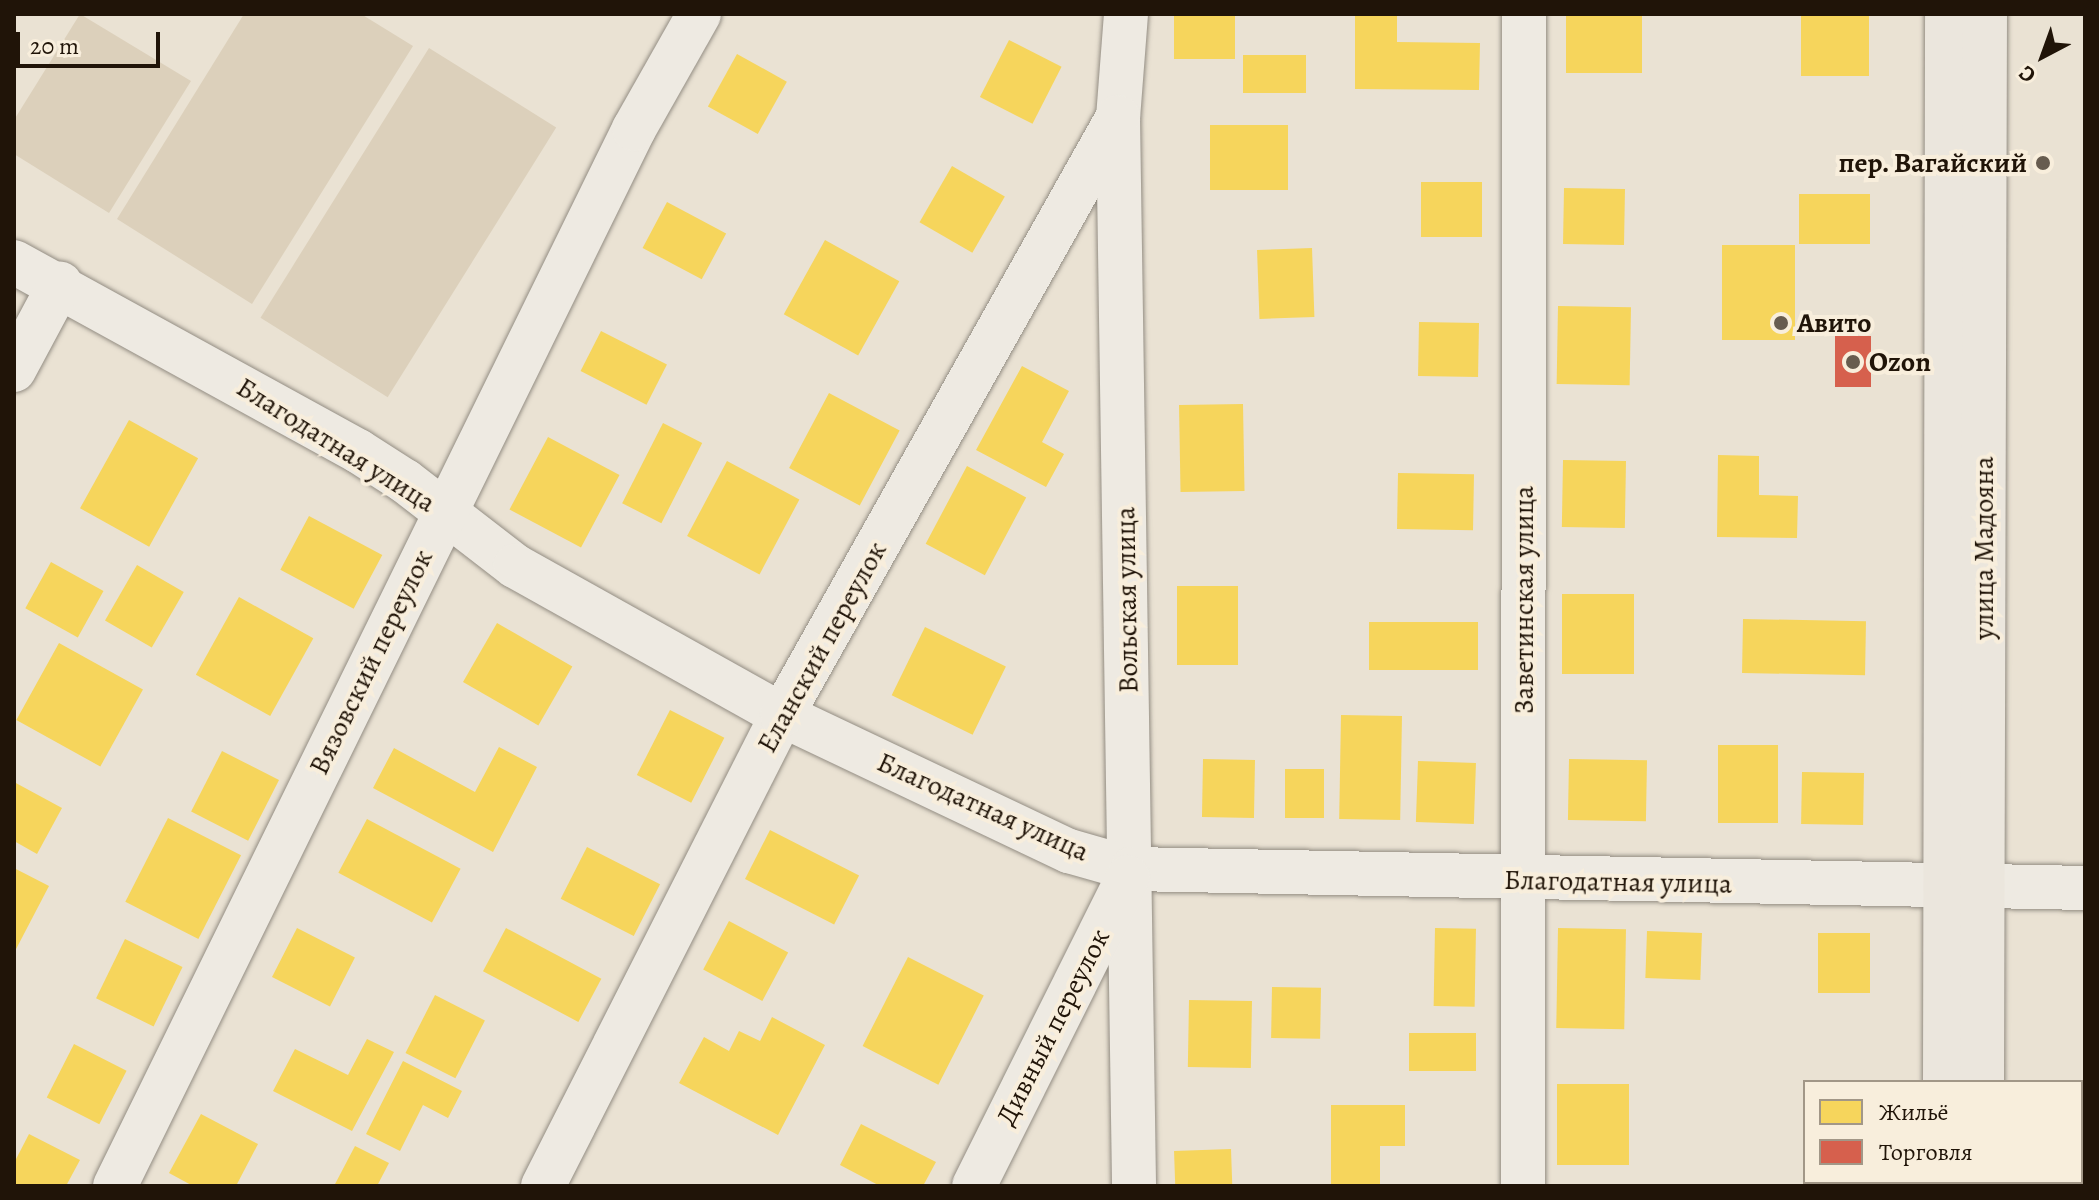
<!DOCTYPE html>
<meta charset="utf-8">
<style>
body{margin:0}
#map{position:relative;width:2099px;height:1200px;overflow:hidden;background:#eae2d3;font-family:Alegreya,serif}
div>[style]{position:absolute}
.green>*{inset:0;background:#dcd0bb;transform-origin:0 0}
.homes>*{inset:0;background:#f6d55c;transform-origin:0 0}
.shops>*{inset:0;background:#d6604d;transform-origin:0 0}
.roads{filter:drop-shadow(0 0 2px #938d83) drop-shadow(0 0 2px #938d83)}
.street>*{height:44px;margin:-22px;padding:0 22px;transform-origin:22px;border-radius:22px;background:#eeeae2}
.primary>*{height:44px;margin:-22px;padding:0 22px;transform-origin:22px;border-radius:22px;background:#ebe6dd}
.dots>*{width:22px;height:22px;translate:-50% -50%;box-sizing:border-box;border:4px solid #f8eedc;border-radius:50%}
span{translate:-50% -50%;white-space:nowrap;text-align:center;line-height:1.15;-webkit-text-stroke:8px #f8eedc;paint-order:stroke}
.poi-label{font-size:28px;color:#201408;font-weight:700}
.right{translate:-100% -50%;text-align:right}
.left{translate:0 -50%;text-align:left}
.street-label{font-size:28px;color:#201408}
.frame{position:absolute;inset:0;border:16px solid #201408;pointer-events:none}
.legend{position:absolute;left:1803px;top:1080px;width:280px;height:104px;box-sizing:border-box;background:#f8eedc;border:2px solid #a29787;margin:0;padding:10px 14px;list-style:none;font-size:24px;color:#201408}
.legend li{display:flex;align-items:center;gap:16px;height:40px}
.legend b{width:40px;border:2px solid #a29787}
.north{position:absolute;left:2003px;top:16px;width:80px;height:80px;-webkit-text-stroke:6px #f8eedc;paint-order:stroke;rotate:221deg;font-size:22px;font-weight:700;line-height:32px;text-align:center;color:#201408}
.north::after{content:'';display:block;margin:auto;width:28px;height:36px;background:#201408;clip-path:polygon(50% 0,100% 100%,50% 72%,0 100%)}
.scale{position:absolute;left:16px;top:32px;width:144px;height:36px;box-sizing:border-box;border:4px solid #201408;border-top:0;padding-left:10px;font-size:24px;line-height:28px;white-space:nowrap;color:#201408;-webkit-text-stroke:6px #f8eedc;paint-order:stroke}
</style>
<div id="map">
<div class="green">
<i style="clip-path:polygon(80px 14px,191px 81px,109px 213px,14px 154px,14px 120px)"></i>
<i style="clip-path:polygon(244px 14px,361px 14px,413px 46px,252px 304px,117px 219px)"></i>
<i style="left:429px;top:48px;width:150px;height:318px;rotate:32deg"></i>
</div>
<div class="homes">
<i style="left:1174px;top:14px;width:61px;height:45px"></i>
<i style="clip-path:polygon(1355px 14px,1397px 14px,1397px 42px,1480px 43px,1479px 90px,1355px 89px)"></i>
<i style="left:1566px;top:14px;width:76px;height:59px"></i>
<i style="left:1801px;top:16px;width:68px;height:60px"></i>
<i style="left:1009px;top:40px;width:59px;height:64px;rotate:27deg"></i>
<i style="left:737px;top:54px;width:57px;height:60px;rotate:29deg"></i>
<i style="left:1306px;top:55px;width:38px;height:63px;rotate:90deg"></i>
<i style="left:1210px;top:125px;width:78px;height:65px"></i>
<i style="left:952px;top:166px;width:61px;height:65px;rotate:30deg"></i>
<i style="left:1421px;top:182px;width:61px;height:55px"></i>
<i style="left:1564px;top:188px;width:61px;height:56px;rotate:1deg"></i>
<i style="left:1870px;top:194px;width:50px;height:71px;rotate:90deg"></i>
<i style="left:667px;top:202px;width:67px;height:52px;rotate:28deg"></i>
<i style="left:825px;top:240px;width:85px;height:85px;rotate:29deg"></i>
<i style="left:1795px;top:245px;width:95px;height:73px;rotate:90deg"></i>
<i style="left:1312px;top:248px;width:69px;height:55px;rotate:88deg"></i>
<i style="left:1558px;top:306px;width:73px;height:78px;rotate:1deg"></i>
<i style="left:1419px;top:322px;width:60px;height:54px;rotate:1deg"></i>
<i style="left:601px;top:331px;width:74px;height:45px;rotate:27deg"></i>
<i style="clip-path:polygon(1022px 366px,1069px 391px,1042px 442px,1064px 454px,1046px 487px,976px 450px)"></i>
<i style="left:829px;top:393px;width:80px;height:85px;rotate:28deg"></i>
<i style="left:1243px;top:404px;width:87px;height:64px;rotate:89deg"></i>
<i style="left:129px;top:420px;width:79px;height:101px;rotate:29deg"></i>
<i style="left:663px;top:423px;width:44px;height:90px;rotate:27deg"></i>
<i style="left:548px;top:437px;width:81px;height:82px;rotate:28deg"></i>
<i style="clip-path:polygon(1718px 455px,1759px 456px,1759px 495px,1798px 496px,1797px 538px,1717px 537px)"></i>
<i style="left:727px;top:461px;width:82px;height:85px;rotate:28deg"></i>
<i style="left:1626px;top:461px;width:67px;height:63px;rotate:91deg"></i>
<i style="left:967px;top:466px;width:67px;height:88px;rotate:28deg"></i>
<i style="left:1398px;top:473px;width:76px;height:56px;rotate:1deg"></i>
<i style="left:309px;top:516px;width:83px;height:61px;rotate:28deg"></i>
<i style="left:51px;top:562px;width:60px;height:53px;rotate:29deg"></i>
<i style="left:137px;top:565px;width:54px;height:64px;rotate:30deg"></i>
<i style="left:1177px;top:586px;width:61px;height:79px"></i>
<i style="left:1562px;top:594px;width:72px;height:80px"></i>
<i style="left:239px;top:597px;width:85px;height:89px;rotate:29deg"></i>
<i style="left:1743px;top:619px;width:123px;height:54px;rotate:1deg"></i>
<i style="left:1369px;top:622px;width:109px;height:48px"></i>
<i style="left:497px;top:623px;width:87px;height:68px;rotate:30deg"></i>
<i style="left:925px;top:627px;width:90px;height:76px;rotate:26deg"></i>
<i style="left:59px;top:643px;width:96px;height:88px;rotate:29deg"></i>
<i style="left:670px;top:710px;width:61px;height:73px;rotate:27deg"></i>
<i style="left:1341px;top:715px;width:61px;height:104px;rotate:1deg"></i>
<i style="left:1718px;top:745px;width:60px;height:78px"></i>
<i style="clip-path:polygon(499px 747px,537px 767px,493px 852px,373px 788px,394px 748px,475px 792px)"></i>
<i style="left:222px;top:751px;width:64px;height:68px;rotate:27deg"></i>
<i style="left:1203px;top:759px;width:52px;height:58px;rotate:1deg"></i>
<i style="left:1569px;top:759px;width:78px;height:61px;rotate:1deg"></i>
<i style="left:1418px;top:761px;width:58px;height:61px;rotate:2deg"></i>
<i style="left:1285px;top:769px;width:39px;height:49px"></i>
<i style="left:1802px;top:772px;width:62px;height:52px;rotate:1deg"></i>
<i style="clip-path:polygon(14px 782px,62px 808px,37px 854px,14px 841px)"></i>
<i style="left:168px;top:818px;width:82px;height:94px;rotate:27deg"></i>
<i style="left:367px;top:819px;width:106px;height:61px;rotate:28deg"></i>
<i style="left:770px;top:830px;width:100px;height:55px;rotate:27deg"></i>
<i style="left:587px;top:847px;width:82px;height:58px;rotate:27deg"></i>
<i style="clip-path:polygon(14px 868px,49px 886px,14px 953px)"></i>
<i style="left:729px;top:921px;width:67px;height:55px;rotate:28deg"></i>
<i style="left:297px;top:928px;width:65px;height:55px;rotate:27deg"></i>
<i style="left:506px;top:928px;width:108px;height:49px;rotate:28deg"></i>
<i style="left:1435px;top:928px;width:41px;height:78px;rotate:1deg"></i>
<i style="left:1558px;top:928px;width:68px;height:100px;rotate:1deg"></i>
<i style="left:1647px;top:931px;width:55px;height:47px;rotate:2deg"></i>
<i style="left:1818px;top:933px;width:52px;height:60px"></i>
<i style="left:125px;top:939px;width:64px;height:66px;rotate:26deg"></i>
<i style="left:908px;top:957px;width:85px;height:100px;rotate:27deg"></i>
<i style="left:1272px;top:987px;width:49px;height:51px;rotate:1deg"></i>
<i style="left:435px;top:995px;width:56px;height:65px;rotate:27deg"></i>
<i style="left:1189px;top:1000px;width:63px;height:67px;rotate:1deg"></i>
<i style="clip-path:polygon(772px 1017px,825px 1045px,778px 1135px,679px 1083px,704px 1037px,729px 1051px,739px 1031px,760px 1041px)"></i>
<i style="left:1409px;top:1033px;width:67px;height:38px"></i>
<i style="clip-path:polygon(367px 1039px,394px 1052px,352px 1131px,273px 1091px,295px 1049px,348px 1075px)"></i>
<i style="left:74px;top:1044px;width:59px;height:60px;rotate:27deg"></i>
<i style="clip-path:polygon(403px 1061px,462px 1091px,448px 1118px,423px 1105px,400px 1151px,366px 1134px)"></i>
<i style="left:1557px;top:1084px;width:72px;height:81px"></i>
<i style="clip-path:polygon(1331px 1105px,1405px 1105px,1405px 1146px,1380px 1146px,1380px 1186px,1331px 1186px)"></i>
<i style="clip-path:polygon(201px 1114px,258px 1144px,236px 1186px,193px 1186px,169px 1173px)"></i>
<i style="clip-path:polygon(861px 1124px,936px 1162px,923px 1186px,880px 1186px,840px 1165px)"></i>
<i style="clip-path:polygon(29px 1134px,80px 1160px,66px 1186px,14px 1186px,14px 1163px)"></i>
<i style="clip-path:polygon(355px 1146px,389px 1163px,377px 1186px,334px 1186px)"></i>
<i style="left:1231px;top:1149px;width:37px;height:57px;rotate:88deg"></i>
</div>
<div class="shops">
<i style="left:1835px;top:336px;width:36px;height:51px"></i>
</div>
<div class="roads">
<div class="street">
<i style="left:1126px;top:14px;width:103px;rotate:94.4deg"></i>
<i style="left:1118px;top:117px;width:1069px;rotate:89.14deg"></i>
<i style="left:14px;top:262px;width:393px;rotate:28.8deg"></i>
<i style="left:358px;top:451px;width:56px;rotate:32.6deg"></i>
<i style="left:405px;top:481px;width:139px;rotate:37.7deg"></i>
<i style="left:515px;top:566px;width:306px;rotate:29.2deg"></i>
<i style="left:782px;top:715px;width:318px;rotate:25.4deg"></i>
<i style="left:1069px;top:851px;width:66px;rotate:15.9deg"></i>
<i style="left:1132px;top:869px;width:953px;rotate:1.14deg"></i>
<i style="left:14px;top:370px;width:98px;rotate:-61.9deg"></i>
<i style="left:115px;top:1186px;width:1178px;rotate:-63.85deg"></i>
<i style="left:634px;top:129px;width:132px;rotate:-60.5deg"></i>
<i style="left:543px;top:1186px;width:528px;rotate:-63.1deg"></i>
<i style="left:782px;top:715px;width:686px;rotate:-60.67deg"></i>
<i style="left:974px;top:1186px;width:345px;rotate:-63.5deg"></i>
<i style="left:1523px;top:1186px;width:1172px;rotate:-89.95deg"></i>
</div>
<div class="primary">
<i style="left:1945px;top:1082px;width:1068px;rotate:-89.89deg"></i>
<i style="left:1982px;top:1082px;width:1068px;rotate:-89.84deg"></i>
<i style="left:1944px;top:1186px;width:4px;rotate:-90deg"></i>
<i style="left:1980px;top:1186px;width:4px;rotate:-90deg"></i>
</div>
</div>
<div class="dots">
<i style="left:2043px;top:163px;background:#675c4f"></i>
<i style="left:1781px;top:323px;background:#675c4f"></i>
<i style="left:1853px;top:362px;background:#675c4f"></i>
</div>
<div class="poi-label">
<span class="right" style="left:2027px;top:163px">пер. Вагайский</span>
<span class="left" style="left:1797px;top:323px">Авито</span>
<span class="left" style="left:1869px;top:362px">Ozon</span>
</div>
<div class="street-label">
<span style="left:336px;top:445px;rotate:32deg">Благодатная улица</span>
<span style="left:1984px;top:548px;rotate:-90deg">улица Мадояна</span>
<span style="left:1127px;top:600px;rotate:-91deg">Вольская улица</span>
<span style="left:1524px;top:600px;rotate:-90deg">Заветинская улица</span>
<span style="left:822px;top:647px;rotate:-61deg">Еланский переулок</span>
<span style="left:371px;top:662px;rotate:-64deg">Вязовский переулок</span>
<span style="left:983px;top:807px;rotate:24deg">Благодатная улица</span>
<span style="left:1618px;top:882px;rotate:1deg">Благодатная улица</span>
<span style="left:1053px;top:1027px;rotate:-63deg">Дивный переулок</span>
</div>
<div class="frame"></div>
<ul class="legend">
<li><b style="height:22px;background:#f6d55c"></b>Жильё</li>
<li><b style="height:22px;background:#d6604d"></b>Торговля</li>
</ul>
<div class="north">С</div>
<div class="scale">20 m</div>
</div>
